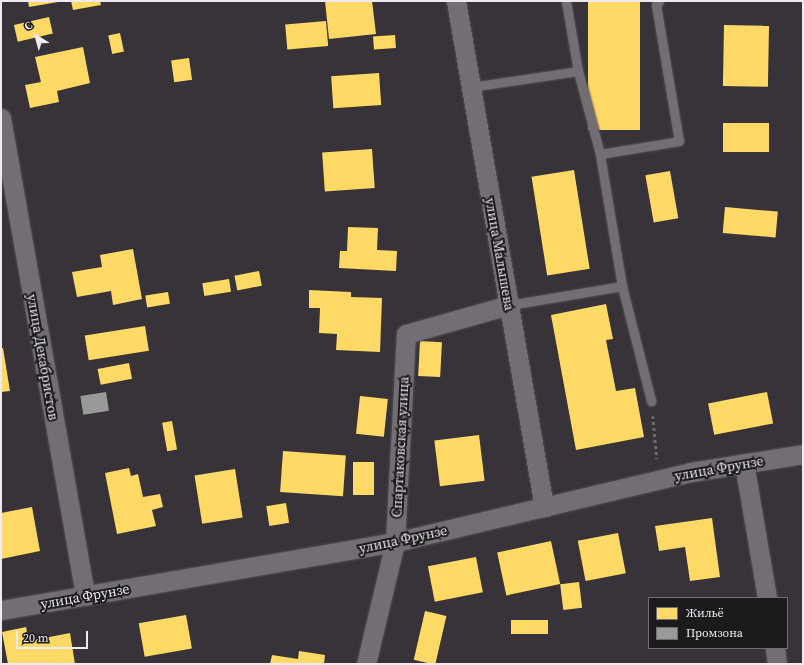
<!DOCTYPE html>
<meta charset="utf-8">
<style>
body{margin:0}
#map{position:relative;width:804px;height:665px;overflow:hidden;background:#373338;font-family:"Source Serif 4",serif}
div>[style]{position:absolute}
.homes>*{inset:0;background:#ffd966;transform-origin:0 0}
.industry>*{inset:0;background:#999;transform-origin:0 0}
.path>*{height:2.5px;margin-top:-1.25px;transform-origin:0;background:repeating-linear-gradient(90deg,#6d6a6e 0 3px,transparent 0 6px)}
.roads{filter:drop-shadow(0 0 1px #555156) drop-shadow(0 0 1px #555156)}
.service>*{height:9px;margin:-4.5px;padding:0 4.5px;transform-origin:4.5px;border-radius:4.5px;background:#726e74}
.minor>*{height:19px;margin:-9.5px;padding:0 9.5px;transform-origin:9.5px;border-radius:9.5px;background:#726e74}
span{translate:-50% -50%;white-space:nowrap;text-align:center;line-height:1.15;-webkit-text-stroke:4px #1d1a1e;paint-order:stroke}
.street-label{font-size:14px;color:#efe9f0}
.frame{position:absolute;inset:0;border:2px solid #efe9f0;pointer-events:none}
.legend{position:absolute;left:648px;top:597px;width:140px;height:52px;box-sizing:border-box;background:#1d1a1e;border:1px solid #716d72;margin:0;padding:5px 7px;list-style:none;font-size:12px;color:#efe9f0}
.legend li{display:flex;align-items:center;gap:8px;height:20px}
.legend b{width:20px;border:1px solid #716d72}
.north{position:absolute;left:16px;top:16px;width:40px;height:40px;-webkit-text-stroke:3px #1d1a1e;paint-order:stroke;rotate:323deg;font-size:11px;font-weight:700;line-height:16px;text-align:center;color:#efe9f0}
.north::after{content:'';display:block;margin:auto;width:14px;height:18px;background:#efe9f0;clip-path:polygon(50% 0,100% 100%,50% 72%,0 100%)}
.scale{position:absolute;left:16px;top:631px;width:72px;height:18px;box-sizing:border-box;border:2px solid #efe9f0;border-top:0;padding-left:5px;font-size:12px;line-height:14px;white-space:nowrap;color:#efe9f0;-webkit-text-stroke:3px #1d1a1e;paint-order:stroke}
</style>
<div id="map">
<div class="homes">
<i style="clip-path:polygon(28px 1px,58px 1px,58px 2px,29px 7px)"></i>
<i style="clip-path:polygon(71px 1px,100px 1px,101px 5px,73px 10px)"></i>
<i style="clip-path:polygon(325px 1px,372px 1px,376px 34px,329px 39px)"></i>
<i style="left:588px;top:1px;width:52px;height:129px"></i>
<i style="left:49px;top:17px;width:17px;height:36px;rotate:77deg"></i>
<i style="left:326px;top:21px;width:25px;height:41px;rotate:85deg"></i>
<i style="left:724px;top:25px;width:45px;height:61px;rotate:1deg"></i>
<i style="left:120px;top:33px;width:19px;height:12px;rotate:78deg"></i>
<i style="left:395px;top:35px;width:13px;height:22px;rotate:86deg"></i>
<i style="clip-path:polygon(83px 47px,90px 83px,57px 91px,59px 102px,30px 108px,25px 85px,41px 82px,35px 57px)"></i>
<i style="left:189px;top:58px;width:22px;height:18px;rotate:82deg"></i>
<i style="left:379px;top:73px;width:32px;height:48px;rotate:86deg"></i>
<i style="left:723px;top:123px;width:46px;height:29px"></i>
<i style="left:372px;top:149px;width:39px;height:50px;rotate:86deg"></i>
<i style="left:574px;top:170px;width:100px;height:43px;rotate:81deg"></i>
<i style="left:670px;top:171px;width:48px;height:25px;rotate:80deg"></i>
<i style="left:725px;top:207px;width:53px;height:26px;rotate:5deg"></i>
<i style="clip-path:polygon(348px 227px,378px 228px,377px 250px,397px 251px,396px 271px,339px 268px,340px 251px,347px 251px)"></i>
<i style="clip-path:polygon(133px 249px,142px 299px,113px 305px,111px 291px,77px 297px,72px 272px,102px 267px,100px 255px)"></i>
<i style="left:259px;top:271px;width:15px;height:25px;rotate:79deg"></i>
<i style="left:229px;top:279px;width:13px;height:27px;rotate:81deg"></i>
<i style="clip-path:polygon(309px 290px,351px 292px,351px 297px,382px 298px,380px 352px,336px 350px,337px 334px,319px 333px,320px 308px,309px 308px)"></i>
<i style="left:168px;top:292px;width:12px;height:23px;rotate:81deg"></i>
<i style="clip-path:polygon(606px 304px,613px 339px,606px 340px,616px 391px,635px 388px,644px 437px,576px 450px,551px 315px)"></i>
<i style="left:145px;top:326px;width:25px;height:61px;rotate:81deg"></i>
<i style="left:420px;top:341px;width:22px;height:35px;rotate:3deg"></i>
<i style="clip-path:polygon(3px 348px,10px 391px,1px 392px,1px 349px)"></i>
<i style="left:129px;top:363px;width:16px;height:32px;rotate:79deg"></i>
<i style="left:767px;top:392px;width:32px;height:60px;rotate:79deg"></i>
<i style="left:360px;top:396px;width:28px;height:38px;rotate:6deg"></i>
<i style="left:172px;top:421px;width:29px;height:10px;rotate:80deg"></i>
<i style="left:479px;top:435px;width:46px;height:45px;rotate:83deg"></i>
<i style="left:283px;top:451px;width:63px;height:41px;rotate:4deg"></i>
<i style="left:353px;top:462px;width:21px;height:33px"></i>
<i style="clip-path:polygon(129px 468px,131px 476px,138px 474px,143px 497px,160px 494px,163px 507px,152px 510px,156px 526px,117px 534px,105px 473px)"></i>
<i style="left:235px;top:469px;width:49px;height:41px;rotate:81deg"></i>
<i style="left:286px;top:503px;width:20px;height:20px;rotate:81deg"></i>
<i style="clip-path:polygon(32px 507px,40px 551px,1px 559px,1px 513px)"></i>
<i style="clip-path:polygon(712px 518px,720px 577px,690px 581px,685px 547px,659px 551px,655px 526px)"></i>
<i style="left:618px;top:533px;width:41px;height:41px;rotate:79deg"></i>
<i style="left:551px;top:541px;width:44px;height:55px;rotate:78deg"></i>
<i style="left:476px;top:557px;width:36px;height:49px;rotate:79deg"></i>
<i style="left:579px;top:582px;width:26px;height:19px;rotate:83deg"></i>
<i style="left:425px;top:611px;width:22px;height:50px;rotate:13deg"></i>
<i style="left:186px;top:615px;width:34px;height:48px;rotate:80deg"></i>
<i style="left:511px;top:620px;width:37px;height:14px"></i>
<i style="clip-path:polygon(26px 627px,29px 641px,70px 633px,75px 664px,8px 664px,2px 632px)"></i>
<i style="clip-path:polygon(299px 651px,325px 655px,324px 664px,270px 664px,272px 655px,298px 659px)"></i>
</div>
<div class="industry">
<i style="left:106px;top:392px;width:19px;height:26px;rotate:81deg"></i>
</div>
<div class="path">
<i style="left:653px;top:416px;width:43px;rotate:84.7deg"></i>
</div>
<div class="roads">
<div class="service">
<i style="left:566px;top:1px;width:71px;rotate:80.3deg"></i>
<i style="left:578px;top:71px;width:86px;rotate:75.2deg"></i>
<i style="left:471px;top:87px;width:108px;rotate:-8.5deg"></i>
<i style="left:622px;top:286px;width:119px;rotate:75.8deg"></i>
<i style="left:509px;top:305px;width:115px;rotate:-9.5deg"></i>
<i style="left:622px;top:286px;width:134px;rotate:-99.5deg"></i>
<i style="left:600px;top:154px;width:80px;rotate:-9.3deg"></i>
<i style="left:679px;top:141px;width:138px;rotate:-99.6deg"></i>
<i style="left:656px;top:5px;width:5px;rotate:-53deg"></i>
</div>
<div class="minor">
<i style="left:456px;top:1px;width:514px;rotate:80.13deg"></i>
<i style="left:1px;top:118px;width:485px;rotate:80deg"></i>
<i style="left:744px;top:463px;width:137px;rotate:80.3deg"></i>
<i style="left:1px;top:610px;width:400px;rotate:-9.8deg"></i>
<i style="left:395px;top:542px;width:304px;rotate:-13.3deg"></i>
<i style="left:691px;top:472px;width:113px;rotate:-9.1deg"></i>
<i style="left:775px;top:648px;width:16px;rotate:83deg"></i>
<i style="left:366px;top:664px;width:125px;rotate:-76.6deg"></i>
<i style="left:395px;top:542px;width:208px;rotate:-87deg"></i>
<i style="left:406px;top:334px;width:107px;rotate:-15.7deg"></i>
</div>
</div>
<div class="street-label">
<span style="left:500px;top:254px;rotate:80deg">улица Малышева</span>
<span style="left:43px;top:357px;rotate:80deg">улица Декабристов</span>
<span style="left:400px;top:447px;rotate:-87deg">Спартаковская улица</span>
<span style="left:719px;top:468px;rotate:-10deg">улица Фрунзе</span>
<span style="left:403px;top:539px;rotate:-12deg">улица Фрунзе</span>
<span style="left:85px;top:596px;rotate:-10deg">улица Фрунзе</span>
</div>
<div class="frame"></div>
<ul class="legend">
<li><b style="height:11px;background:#ffd966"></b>Жильё</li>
<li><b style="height:11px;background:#999"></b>Промзона</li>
</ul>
<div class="north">С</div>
<div class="scale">20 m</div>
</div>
